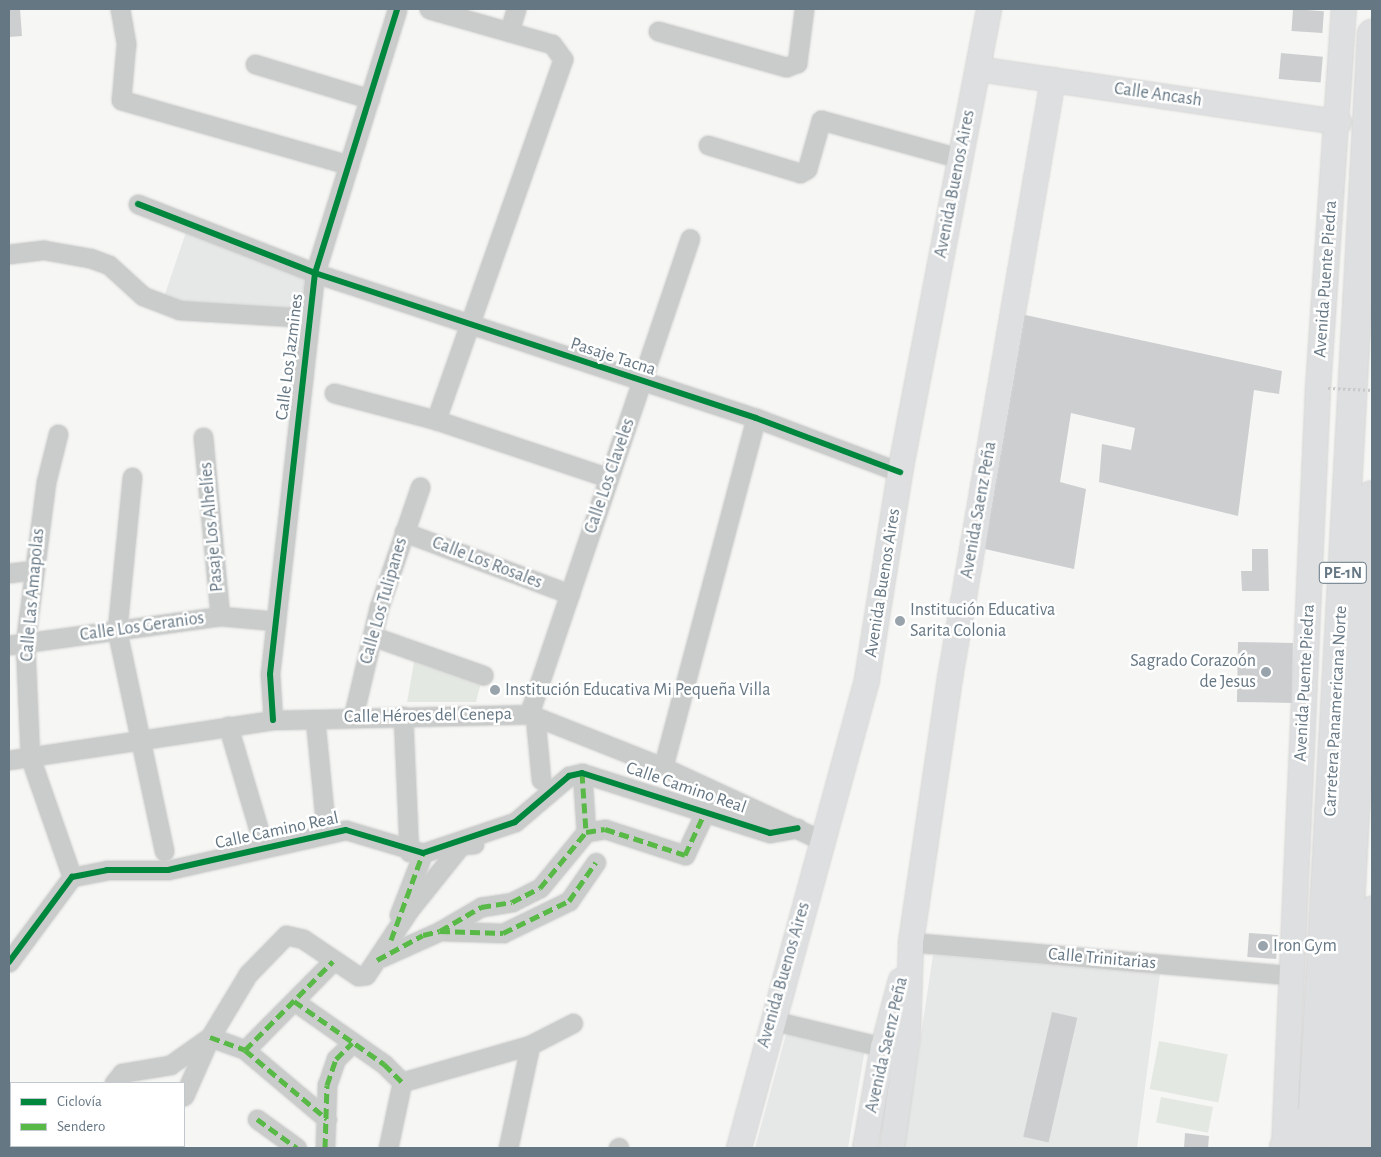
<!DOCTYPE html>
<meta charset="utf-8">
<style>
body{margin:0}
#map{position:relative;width:1381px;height:1157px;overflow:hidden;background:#f6f6f4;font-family:"Alegreya Sans",sans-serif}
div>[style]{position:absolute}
.built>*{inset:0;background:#e6e7e7}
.green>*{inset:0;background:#e4e8e2;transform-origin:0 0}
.building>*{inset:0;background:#cdcecf;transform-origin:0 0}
.roads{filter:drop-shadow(0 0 1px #d3d3d3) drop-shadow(0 0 1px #d3d3d3)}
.minor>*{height:19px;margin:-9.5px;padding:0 9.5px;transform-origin:9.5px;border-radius:9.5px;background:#cacccc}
.major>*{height:24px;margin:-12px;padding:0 12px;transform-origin:12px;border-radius:12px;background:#dedfe0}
.highway>*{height:28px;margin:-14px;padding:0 14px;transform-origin:14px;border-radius:14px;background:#dedfe0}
.path-bridge>*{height:2.5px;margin-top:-1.25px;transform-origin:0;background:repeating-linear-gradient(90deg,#c8c9ca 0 2.5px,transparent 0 5px)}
.quiet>*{height:5px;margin-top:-2.5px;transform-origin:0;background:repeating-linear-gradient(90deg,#58b947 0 10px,transparent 0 15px)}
.cycleway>*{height:6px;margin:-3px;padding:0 3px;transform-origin:3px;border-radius:3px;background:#00873e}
.dots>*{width:14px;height:14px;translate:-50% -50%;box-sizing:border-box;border:2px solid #fff;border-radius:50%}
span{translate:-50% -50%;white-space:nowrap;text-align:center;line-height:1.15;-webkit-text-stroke:5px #fff;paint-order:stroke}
.shield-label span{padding:1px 4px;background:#fff;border:1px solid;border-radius:4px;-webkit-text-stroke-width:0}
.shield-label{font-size:16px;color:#667784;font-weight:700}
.street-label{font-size:18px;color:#667784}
.poi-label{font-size:18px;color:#667784}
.left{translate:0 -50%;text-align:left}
.right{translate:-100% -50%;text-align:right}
.frame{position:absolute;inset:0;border:10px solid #667784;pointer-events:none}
.legend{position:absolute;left:10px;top:1082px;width:175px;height:65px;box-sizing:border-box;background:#fff;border:1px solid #c2c9ce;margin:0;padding:6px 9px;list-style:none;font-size:15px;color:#667784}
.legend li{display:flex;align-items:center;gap:10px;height:25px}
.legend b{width:25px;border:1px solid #c2c9ce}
</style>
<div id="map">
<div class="built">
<i style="clip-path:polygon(188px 226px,315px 273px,308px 318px,162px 303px)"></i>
<i style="clip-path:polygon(933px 955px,1160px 974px,1137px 1148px,904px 1148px)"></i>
<i style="clip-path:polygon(787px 1031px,865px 1049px,848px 1148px,755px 1148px)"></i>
</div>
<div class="green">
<i style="clip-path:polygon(416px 651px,483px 675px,476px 702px,407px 702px)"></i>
<i style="left:1159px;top:1041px;width:70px;height:49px;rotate:11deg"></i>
<i style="left:1161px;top:1097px;width:53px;height:26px;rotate:11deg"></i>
</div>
<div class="building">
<i style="clip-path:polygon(9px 9px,20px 9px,22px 36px,9px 37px)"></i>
<i style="left:1293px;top:9px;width:31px;height:22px;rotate:4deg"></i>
<i style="left:1281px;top:53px;width:42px;height:26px;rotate:5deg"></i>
<i style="clip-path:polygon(1021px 314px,1282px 371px,1279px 394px,1254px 390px,1238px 516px,1099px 482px,1102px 444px,1131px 450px,1135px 428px,1071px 413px,1060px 482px,1086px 489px,1074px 569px,985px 549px)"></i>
<i style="clip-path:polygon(1252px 549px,1268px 549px,1269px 591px,1242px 591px,1241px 571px,1252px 571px)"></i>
<i style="left:1238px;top:642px;width:55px;height:60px;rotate:1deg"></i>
<i style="left:1249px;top:933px;width:29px;height:24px;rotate:4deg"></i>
<i style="left:1052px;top:1012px;width:26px;height:128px;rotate:13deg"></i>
<i style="clip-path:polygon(1185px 1133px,1209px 1136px,1208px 1148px,1184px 1148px)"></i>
</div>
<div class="roads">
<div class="minor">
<i style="left:120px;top:9px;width:36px;rotate:80deg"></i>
<i style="left:126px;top:44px;width:56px;rotate:95.1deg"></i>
<i style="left:121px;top:100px;width:237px;rotate:15.9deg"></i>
<i style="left:429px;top:9px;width:128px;rotate:15.9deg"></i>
<i style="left:552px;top:44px;width:19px;rotate:54deg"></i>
<i style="left:563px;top:59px;width:383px;rotate:109.4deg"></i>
<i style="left:658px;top:31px;width:133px;rotate:15.7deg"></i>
<i style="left:786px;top:67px;width:12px;rotate:-20deg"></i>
<i style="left:797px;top:63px;width:54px;rotate:-82.6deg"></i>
<i style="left:509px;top:32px;width:24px;rotate:-73deg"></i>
<i style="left:255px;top:64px;width:120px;rotate:16.9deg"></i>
<i style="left:708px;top:145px;width:96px;rotate:16.9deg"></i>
<i style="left:800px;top:173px;width:8px;rotate:-30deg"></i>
<i style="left:807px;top:169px;width:51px;rotate:-74.1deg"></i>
<i style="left:821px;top:120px;width:143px;rotate:15.4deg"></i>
<i style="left:138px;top:204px;width:190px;rotate:21.3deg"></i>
<i style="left:315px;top:273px;width:464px;rotate:18.2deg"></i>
<i style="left:756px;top:418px;width:154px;rotate:20.6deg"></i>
<i style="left:9px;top:254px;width:35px;rotate:-7deg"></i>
<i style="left:44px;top:250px;width:47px;rotate:9.9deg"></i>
<i style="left:90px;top:258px;width:20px;rotate:20deg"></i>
<i style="left:109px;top:265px;width:46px;rotate:42.4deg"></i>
<i style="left:143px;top:296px;width:39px;rotate:21deg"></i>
<i style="left:179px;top:310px;width:129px;rotate:3.5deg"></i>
<i style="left:334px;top:393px;width:106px;rotate:14.8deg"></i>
<i style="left:436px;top:420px;width:182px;rotate:18.5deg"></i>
<i style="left:58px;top:434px;width:49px;rotate:104deg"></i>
<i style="left:46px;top:482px;width:162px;rotate:97.4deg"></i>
<i style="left:25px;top:643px;width:114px;rotate:87.5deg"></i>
<i style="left:30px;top:757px;width:127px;rotate:70.7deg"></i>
<i style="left:203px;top:437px;width:180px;rotate:84.6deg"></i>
<i style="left:132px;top:477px;width:155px;rotate:95.6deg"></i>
<i style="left:117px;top:631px;width:225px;rotate:77.9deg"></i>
<i style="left:404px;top:532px;width:177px;rotate:20.5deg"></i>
<i style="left:9px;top:573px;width:24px;rotate:-7deg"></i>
<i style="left:372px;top:636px;width:118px;rotate:19.4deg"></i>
<i style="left:9px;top:645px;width:213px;rotate:-7.8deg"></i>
<i style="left:220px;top:616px;width:56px;rotate:5.1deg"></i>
<i style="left:529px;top:714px;width:502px;rotate:-71.31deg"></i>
<i style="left:403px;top:716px;width:136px;rotate:87.5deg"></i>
<i style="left:535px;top:716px;width:64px;rotate:84.6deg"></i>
<i style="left:353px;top:717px;width:113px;rotate:-76.7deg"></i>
<i style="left:379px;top:607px;width:127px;rotate:-71.1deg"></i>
<i style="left:315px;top:719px;width:102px;rotate:84.4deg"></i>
<i style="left:273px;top:720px;width:46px;rotate:-93.7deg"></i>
<i style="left:270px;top:674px;width:404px;rotate:-83.6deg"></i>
<i style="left:315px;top:273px;width:276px;rotate:-72.7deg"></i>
<i style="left:228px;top:726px;width:113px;rotate:73.5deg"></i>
<i style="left:9px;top:760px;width:267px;rotate:-8.6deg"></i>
<i style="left:273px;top:720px;width:256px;rotate:-1.3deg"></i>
<i style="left:529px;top:714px;width:144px;rotate:21.6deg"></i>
<i style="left:663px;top:767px;width:176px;rotate:24.8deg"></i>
<i style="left:663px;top:767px;width:361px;rotate:-75.1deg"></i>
<i style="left:582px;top:773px;width:59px;rotate:86.1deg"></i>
<i style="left:399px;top:915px;width:66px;rotate:-68.8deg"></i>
<i style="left:440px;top:931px;width:48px;rotate:-30.3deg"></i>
<i style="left:481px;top:907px;width:31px;rotate:-9deg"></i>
<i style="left:512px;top:902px;width:31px;rotate:-27deg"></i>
<i style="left:540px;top:888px;width:72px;rotate:-50.6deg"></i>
<i style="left:586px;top:832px;width:19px;rotate:-9deg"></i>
<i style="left:605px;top:829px;width:84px;rotate:18deg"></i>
<i style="left:685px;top:855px;width:50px;rotate:-65deg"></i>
<i style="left:911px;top:942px;width:382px;rotate:5deg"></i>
<i style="left:382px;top:957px;width:64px;rotate:-24.1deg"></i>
<i style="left:440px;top:931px;width:63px;rotate:1.8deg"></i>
<i style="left:503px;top:933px;width:73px;rotate:-25.9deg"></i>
<i style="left:569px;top:901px;width:47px;rotate:-55.3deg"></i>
<i style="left:9px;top:962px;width:106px;rotate:-53.5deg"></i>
<i style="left:72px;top:877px;width:36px;rotate:-11deg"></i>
<i style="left:107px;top:870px;width:61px"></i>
<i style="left:168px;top:870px;width:182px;rotate:-12.7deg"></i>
<i style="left:346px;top:830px;width:80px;rotate:16.6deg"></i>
<i style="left:423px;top:853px;width:97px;rotate:-18.6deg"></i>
<i style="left:515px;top:822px;width:71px;rotate:-40.4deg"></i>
<i style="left:569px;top:776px;width:13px;rotate:-13deg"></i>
<i style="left:582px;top:773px;width:197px;rotate:17.7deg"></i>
<i style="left:770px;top:833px;width:28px;rotate:-10deg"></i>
<i style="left:294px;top:1001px;width:110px;rotate:35deg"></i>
<i style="left:384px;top:1064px;width:25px;rotate:45deg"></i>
<i style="left:771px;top:1020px;width:115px;rotate:13.6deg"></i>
<i style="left:245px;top:1050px;width:125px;rotate:-45.3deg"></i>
<i style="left:114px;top:1083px;width:13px;rotate:-51deg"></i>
<i style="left:122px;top:1073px;width:49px;rotate:-9.5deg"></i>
<i style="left:170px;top:1065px;width:49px;rotate:-35deg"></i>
<i style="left:210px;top:1037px;width:37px;rotate:20deg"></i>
<i style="left:245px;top:1050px;width:107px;rotate:40.1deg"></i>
<i style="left:184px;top:1096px;width:64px;rotate:-66.2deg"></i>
<i style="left:210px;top:1037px;width:74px;rotate:-58.9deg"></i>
<i style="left:248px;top:974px;width:54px;rotate:-45.7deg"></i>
<i style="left:286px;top:935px;width:17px;rotate:13deg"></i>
<i style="left:303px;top:939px;width:66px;rotate:33.9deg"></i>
<i style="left:358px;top:976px;width:8px;rotate:-7deg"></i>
<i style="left:366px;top:975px;width:78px;rotate:-56.5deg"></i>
<i style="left:409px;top:910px;width:83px;rotate:-51.3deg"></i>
<i style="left:461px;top:845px;width:13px;rotate:-4deg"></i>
<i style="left:257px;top:1119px;width:49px;rotate:35.9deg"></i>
<i style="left:154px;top:1148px;width:3px;rotate:-45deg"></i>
<i style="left:325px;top:1148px;width:63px;rotate:-88.2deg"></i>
<i style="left:327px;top:1085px;width:28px;rotate:-71deg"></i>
<i style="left:336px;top:1059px;width:23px;rotate:-45deg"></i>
<i style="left:388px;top:1148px;width:67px;rotate:-78deg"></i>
<i style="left:402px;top:1082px;width:133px;rotate:-16.1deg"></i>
<i style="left:530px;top:1045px;width:48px;rotate:-27.1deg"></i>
<i style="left:508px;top:1148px;width:105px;rotate:-77.9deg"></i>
<i style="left:618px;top:1148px;width:1px;rotate:-45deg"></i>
</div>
<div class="major">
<i style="left:978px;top:69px;width:365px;rotate:8.4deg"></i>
<i style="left:739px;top:1148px;width:486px;rotate:-74.7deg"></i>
<i style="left:867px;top:679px;width:210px;rotate:-80.9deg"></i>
<i style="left:900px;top:472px;width:471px;rotate:-79.1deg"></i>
<i style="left:865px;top:1148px;width:103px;rotate:-79.9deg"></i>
<i style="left:883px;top:1047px;width:69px;rotate:-75deg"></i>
<i style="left:892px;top:1148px;width:115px;rotate:-82deg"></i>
<i style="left:908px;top:1034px;width:92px;rotate:-88.1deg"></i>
<i style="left:911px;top:942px;width:267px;rotate:-81.6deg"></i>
<i style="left:950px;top:678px;width:607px;rotate:-80.23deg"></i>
<i style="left:1284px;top:1148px;width:761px;rotate:-87.44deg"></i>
<i style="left:1318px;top:388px;width:380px;rotate:-86.1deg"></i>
<i style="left:1358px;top:1148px;width:240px;rotate:-86.7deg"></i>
</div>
<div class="highway">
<i style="left:1284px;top:1147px;width:45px;rotate:-49.5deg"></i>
<i style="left:1311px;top:1148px;width:1116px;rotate:-86.87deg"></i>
<i style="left:1337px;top:1148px;width:654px;rotate:-86.93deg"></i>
</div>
</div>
<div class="path-bridge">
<i style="left:1328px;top:388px;width:44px;rotate:2.6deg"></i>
</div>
<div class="quiet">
<i style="left:582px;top:773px;width:59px;rotate:86.1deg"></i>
<i style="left:440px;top:931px;width:48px;rotate:-30.3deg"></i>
<i style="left:481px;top:907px;width:31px;rotate:-9deg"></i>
<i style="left:512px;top:902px;width:31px;rotate:-27deg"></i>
<i style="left:540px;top:888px;width:72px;rotate:-50.6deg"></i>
<i style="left:586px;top:832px;width:19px;rotate:-9deg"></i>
<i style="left:605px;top:829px;width:84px;rotate:18deg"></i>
<i style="left:685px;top:855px;width:50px;rotate:-65deg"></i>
<i style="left:391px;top:940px;width:93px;rotate:-69.8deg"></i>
<i style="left:377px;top:960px;width:52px;rotate:-28.5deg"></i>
<i style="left:423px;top:935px;width:17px;rotate:-13deg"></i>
<i style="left:440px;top:931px;width:63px;rotate:1.8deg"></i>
<i style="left:503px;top:933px;width:73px;rotate:-25.9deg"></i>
<i style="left:569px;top:901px;width:47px;rotate:-55.3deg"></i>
<i style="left:294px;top:1001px;width:110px;rotate:35deg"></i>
<i style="left:384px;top:1064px;width:25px;rotate:45deg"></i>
<i style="left:210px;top:1037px;width:37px;rotate:20deg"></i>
<i style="left:245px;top:1050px;width:107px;rotate:40.1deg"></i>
<i style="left:245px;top:1050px;width:125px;rotate:-45.3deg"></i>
<i style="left:257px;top:1119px;width:49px;rotate:35.9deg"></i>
<i style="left:325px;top:1148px;width:63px;rotate:-88.2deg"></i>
<i style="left:327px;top:1085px;width:28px;rotate:-71deg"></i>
<i style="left:336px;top:1059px;width:23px;rotate:-45deg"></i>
</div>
<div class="cycleway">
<i style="left:138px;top:204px;width:190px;rotate:21.3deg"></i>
<i style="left:315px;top:273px;width:464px;rotate:18.2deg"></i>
<i style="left:756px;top:418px;width:154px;rotate:20.6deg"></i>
<i style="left:273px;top:720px;width:46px;rotate:-93.7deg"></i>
<i style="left:270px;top:674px;width:404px;rotate:-83.6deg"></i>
<i style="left:315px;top:273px;width:276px;rotate:-72.7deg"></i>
<i style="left:9px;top:962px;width:106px;rotate:-53.5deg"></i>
<i style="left:72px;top:877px;width:36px;rotate:-11deg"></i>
<i style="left:107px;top:870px;width:61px"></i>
<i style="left:168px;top:870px;width:182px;rotate:-12.7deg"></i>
<i style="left:346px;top:830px;width:80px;rotate:16.6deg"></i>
<i style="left:423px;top:853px;width:97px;rotate:-18.6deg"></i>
<i style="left:515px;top:822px;width:71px;rotate:-40.4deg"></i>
<i style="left:569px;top:776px;width:13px;rotate:-13deg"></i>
<i style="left:582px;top:773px;width:197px;rotate:17.7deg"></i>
<i style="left:770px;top:833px;width:28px;rotate:-10deg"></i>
</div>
<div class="dots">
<i style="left:900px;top:621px;background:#98a3ab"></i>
<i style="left:1266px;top:672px;background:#98a3ab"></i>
<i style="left:495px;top:690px;background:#98a3ab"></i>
<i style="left:1263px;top:946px;background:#98a3ab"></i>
</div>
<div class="shield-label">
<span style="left:1343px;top:573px">PE-1N</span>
</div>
<div class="street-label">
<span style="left:1158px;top:95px;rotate:8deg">Calle Ancash</span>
<span style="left:955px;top:184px;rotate:-79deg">Avenida Buenos Aires</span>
<span style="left:1326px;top:279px;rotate:-86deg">Avenida Puente Piedra</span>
<span style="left:290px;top:357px;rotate:-83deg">Calle Los Jazmines</span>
<span style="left:613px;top:357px;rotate:18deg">Pasaje Tacna</span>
<span style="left:610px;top:476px;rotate:-71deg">Calle Los Claveles</span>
<span style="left:979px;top:510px;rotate:-80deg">Avenida Saenz Peña</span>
<span style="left:212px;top:527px;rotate:-95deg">Pasaje Los Alhelíes</span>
<span style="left:487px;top:563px;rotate:21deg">Calle Los Rosales</span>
<span style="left:883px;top:583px;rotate:-81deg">Avenida Buenos Aires</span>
<span style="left:33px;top:595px;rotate:-85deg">Calle Las Amapolas</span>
<span style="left:384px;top:601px;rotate:-74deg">Calle Los Tulipanes</span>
<span style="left:142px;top:627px;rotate:-8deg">Calle Los Geranios</span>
<span style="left:1305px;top:683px;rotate:-87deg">Avenida Puente Piedra</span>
<span style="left:1336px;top:711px;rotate:-87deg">Carretera Panamericana Norte</span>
<span style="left:428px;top:716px;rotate:-1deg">Calle Héroes del Cenepa</span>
<span style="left:686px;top:788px;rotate:19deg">Calle Camino Real</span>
<span style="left:277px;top:831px;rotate:-12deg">Calle Camino Real</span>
<span style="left:1102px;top:959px;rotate:5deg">Calle Trinitarias</span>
<span style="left:784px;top:975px;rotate:-74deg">Avenida Buenos Aires</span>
<span style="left:887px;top:1045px;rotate:-77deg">Avenida Saenz Peña</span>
</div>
<div class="poi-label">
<span class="left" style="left:910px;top:621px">Institución Educativa<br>Sarita Colonia</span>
<span class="right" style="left:1256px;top:672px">Sagrado Corazoón<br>de Jesus</span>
<span class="left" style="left:505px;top:690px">Institución Educativa Mi Pequeña Villa</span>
<span class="left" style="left:1273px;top:946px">Iron Gym</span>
</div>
<div class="frame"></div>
<ul class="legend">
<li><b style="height:6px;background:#00873e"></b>Ciclovía</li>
<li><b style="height:6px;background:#58b947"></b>Sendero</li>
</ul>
</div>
